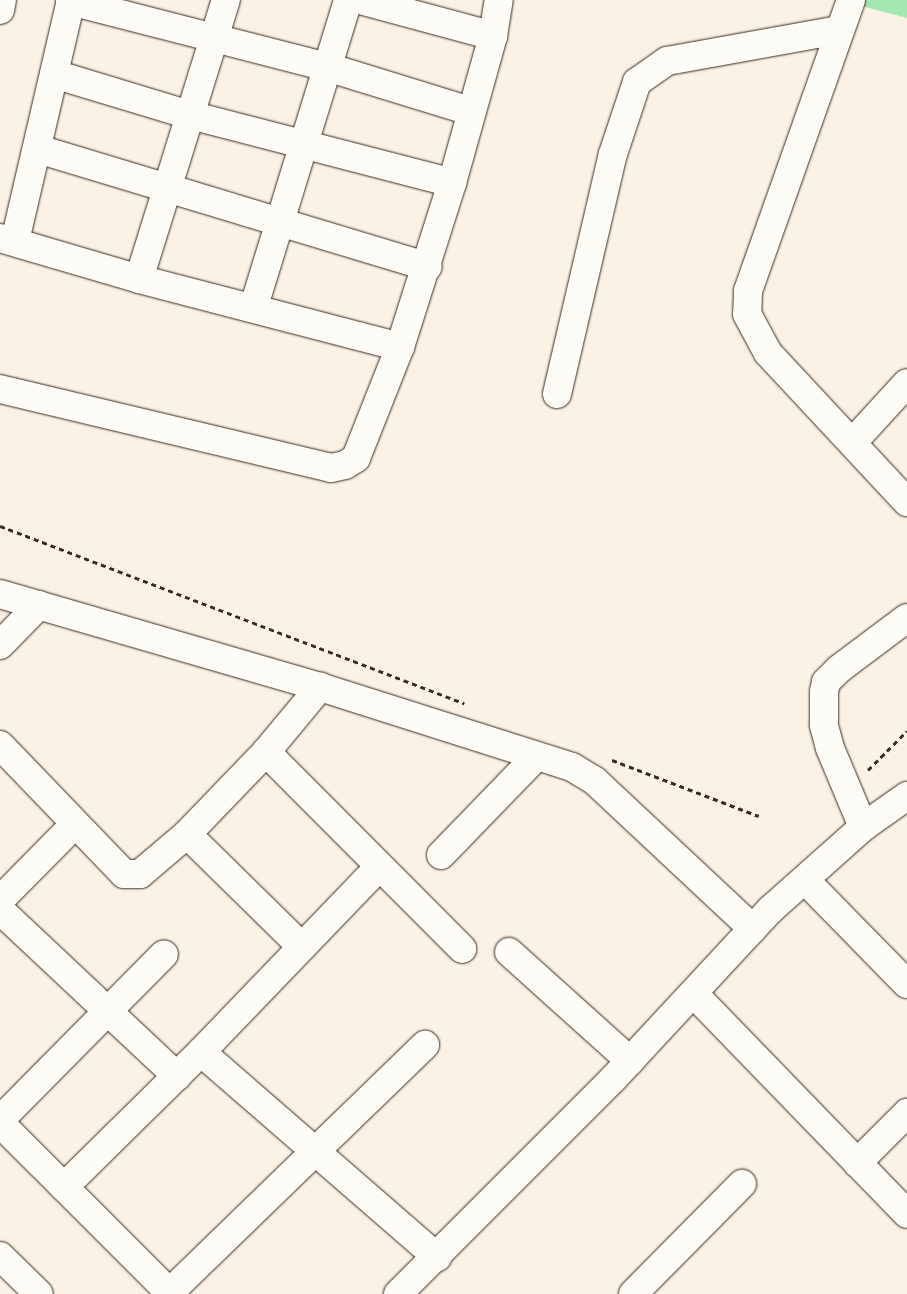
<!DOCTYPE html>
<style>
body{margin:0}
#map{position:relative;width:907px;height:1294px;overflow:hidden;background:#faf2e6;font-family:Pangolin,sans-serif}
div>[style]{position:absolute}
.green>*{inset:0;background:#a3e7b2}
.path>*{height:3px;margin-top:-1.5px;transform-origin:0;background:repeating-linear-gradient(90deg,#3b2a1e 0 5px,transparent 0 9px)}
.roads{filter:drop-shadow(0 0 1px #3b2a1e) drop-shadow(0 0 1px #3b2a1e)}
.minor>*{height:28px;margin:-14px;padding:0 14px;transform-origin:14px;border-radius:14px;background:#fdfcf7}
span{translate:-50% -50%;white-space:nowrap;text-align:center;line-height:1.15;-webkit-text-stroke:4px #fdfcf7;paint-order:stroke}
</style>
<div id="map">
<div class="green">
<i style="clip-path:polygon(839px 0,907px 0,907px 18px)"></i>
</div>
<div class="path">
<i style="left:0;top:526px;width:497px;rotate:20.9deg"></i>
<i style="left:612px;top:760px;width:157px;rotate:20.9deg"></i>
<i style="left:868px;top:770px;width:55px;rotate:-45deg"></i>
</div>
<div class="roads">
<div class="minor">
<i style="left:360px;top:0;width:138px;rotate:15.1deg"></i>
<i style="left:851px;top:0;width:309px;rotate:109.5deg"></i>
<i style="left:748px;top:291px;width:23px;rotate:92deg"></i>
<i style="left:747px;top:314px;width:44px;rotate:61.7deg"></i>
<i style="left:768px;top:353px;width:204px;rotate:47deg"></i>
<i style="left:70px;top:1px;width:265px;rotate:14.4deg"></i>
<i style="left:327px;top:67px;width:150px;rotate:17.1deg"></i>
<i style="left:0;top:10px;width:10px;rotate:-79deg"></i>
<i style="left:54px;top:74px;width:142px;rotate:16.8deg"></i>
<i style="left:190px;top:115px;width:271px;rotate:14.5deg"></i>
<i style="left:38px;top:149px;width:407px;rotate:16.8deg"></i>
<i style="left:0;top:238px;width:145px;rotate:16.4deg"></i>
<i style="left:139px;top:279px;width:270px;rotate:14.6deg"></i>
<i style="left:400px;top:347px;width:172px;rotate:-72.4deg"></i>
<i style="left:452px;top:183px;width:153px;rotate:-74.4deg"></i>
<i style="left:493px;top:36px;width:36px;rotate:-81deg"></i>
<i style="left:15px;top:241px;width:247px;rotate:-76.9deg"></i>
<i style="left:139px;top:279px;width:292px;rotate:-72.7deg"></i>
<i style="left:254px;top:306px;width:320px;rotate:-72.9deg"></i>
<i style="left:0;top:389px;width:340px;rotate:13.4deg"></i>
<i style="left:331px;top:468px;width:14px;rotate:-12deg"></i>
<i style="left:345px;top:465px;width:13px;rotate:-32deg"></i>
<i style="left:356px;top:458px;width:119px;rotate:-68.4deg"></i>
<i style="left:557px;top:394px;width:246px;rotate:-76.9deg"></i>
<i style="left:613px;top:154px;width:76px;rotate:-71.6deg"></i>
<i style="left:637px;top:82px;width:37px;rotate:-35deg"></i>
<i style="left:667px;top:61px;width:176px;rotate:-10.2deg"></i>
<i style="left:852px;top:443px;width:81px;rotate:-47.5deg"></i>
<i style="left:0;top:594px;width:333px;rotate:16.2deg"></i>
<i style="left:320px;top:687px;width:264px;rotate:17.6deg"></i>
<i style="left:572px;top:767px;width:27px;rotate:31deg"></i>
<i style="left:595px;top:781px;width:216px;rotate:43.1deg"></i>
<i style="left:0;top:645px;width:56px;rotate:-45.7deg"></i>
<i style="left:0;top:745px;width:179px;rotate:46.1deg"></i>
<i style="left:124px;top:874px;width:16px"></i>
<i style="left:140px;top:874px;width:62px;rotate:-40.4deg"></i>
<i style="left:266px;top:752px;width:278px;rotate:45.1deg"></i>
<i style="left:863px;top:827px;width:86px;rotate:-112.7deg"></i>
<i style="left:830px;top:748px;width:24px;rotate:-105deg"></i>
<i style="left:824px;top:725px;width:33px;rotate:-90deg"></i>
<i style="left:824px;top:692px;width:10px;rotate:-79deg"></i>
<i style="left:826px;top:682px;width:18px;rotate:-45deg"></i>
<i style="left:839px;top:669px;width:85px;rotate:-36.9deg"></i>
<i style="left:441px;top:855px;width:136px;rotate:-45.9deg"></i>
<i style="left:806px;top:881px;width:144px;rotate:45.6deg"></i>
<i style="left:0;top:900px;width:107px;rotate:-45.4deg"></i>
<i style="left:0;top:910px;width:243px;rotate:43.2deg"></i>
<i style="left:302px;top:947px;width:161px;rotate:-135.5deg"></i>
<i style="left:187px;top:834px;width:114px;rotate:-46.1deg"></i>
<i style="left:266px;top:752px;width:85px;rotate:-50.3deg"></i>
<i style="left:509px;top:952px;width:163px;rotate:42deg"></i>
<i style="left:694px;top:994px;width:306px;rotate:45.9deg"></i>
<i style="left:201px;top:1052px;width:313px;rotate:41deg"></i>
<i style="left:0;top:1120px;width:233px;rotate:-45.3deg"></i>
<i style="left:0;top:1123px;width:242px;rotate:45deg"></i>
<i style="left:857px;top:1163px;width:71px;rotate:-45deg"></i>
<i style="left:64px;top:1187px;width:192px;rotate:-44.6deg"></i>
<i style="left:201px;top:1052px;width:257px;rotate:-46.1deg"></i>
<i style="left:0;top:1256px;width:54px;rotate:44.3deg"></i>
<i style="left:168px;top:1294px;width:358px;rotate:-44.1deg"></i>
<i style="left:398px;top:1294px;width:304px;rotate:-45deg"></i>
<i style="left:613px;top:1079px;width:231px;rotate:-47.1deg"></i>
<i style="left:770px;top:910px;width:125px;rotate:-41.7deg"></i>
<i style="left:863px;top:827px;width:54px;rotate:-35.2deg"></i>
<i style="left:633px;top:1294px;width:155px;rotate:-45.3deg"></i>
</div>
</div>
</div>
